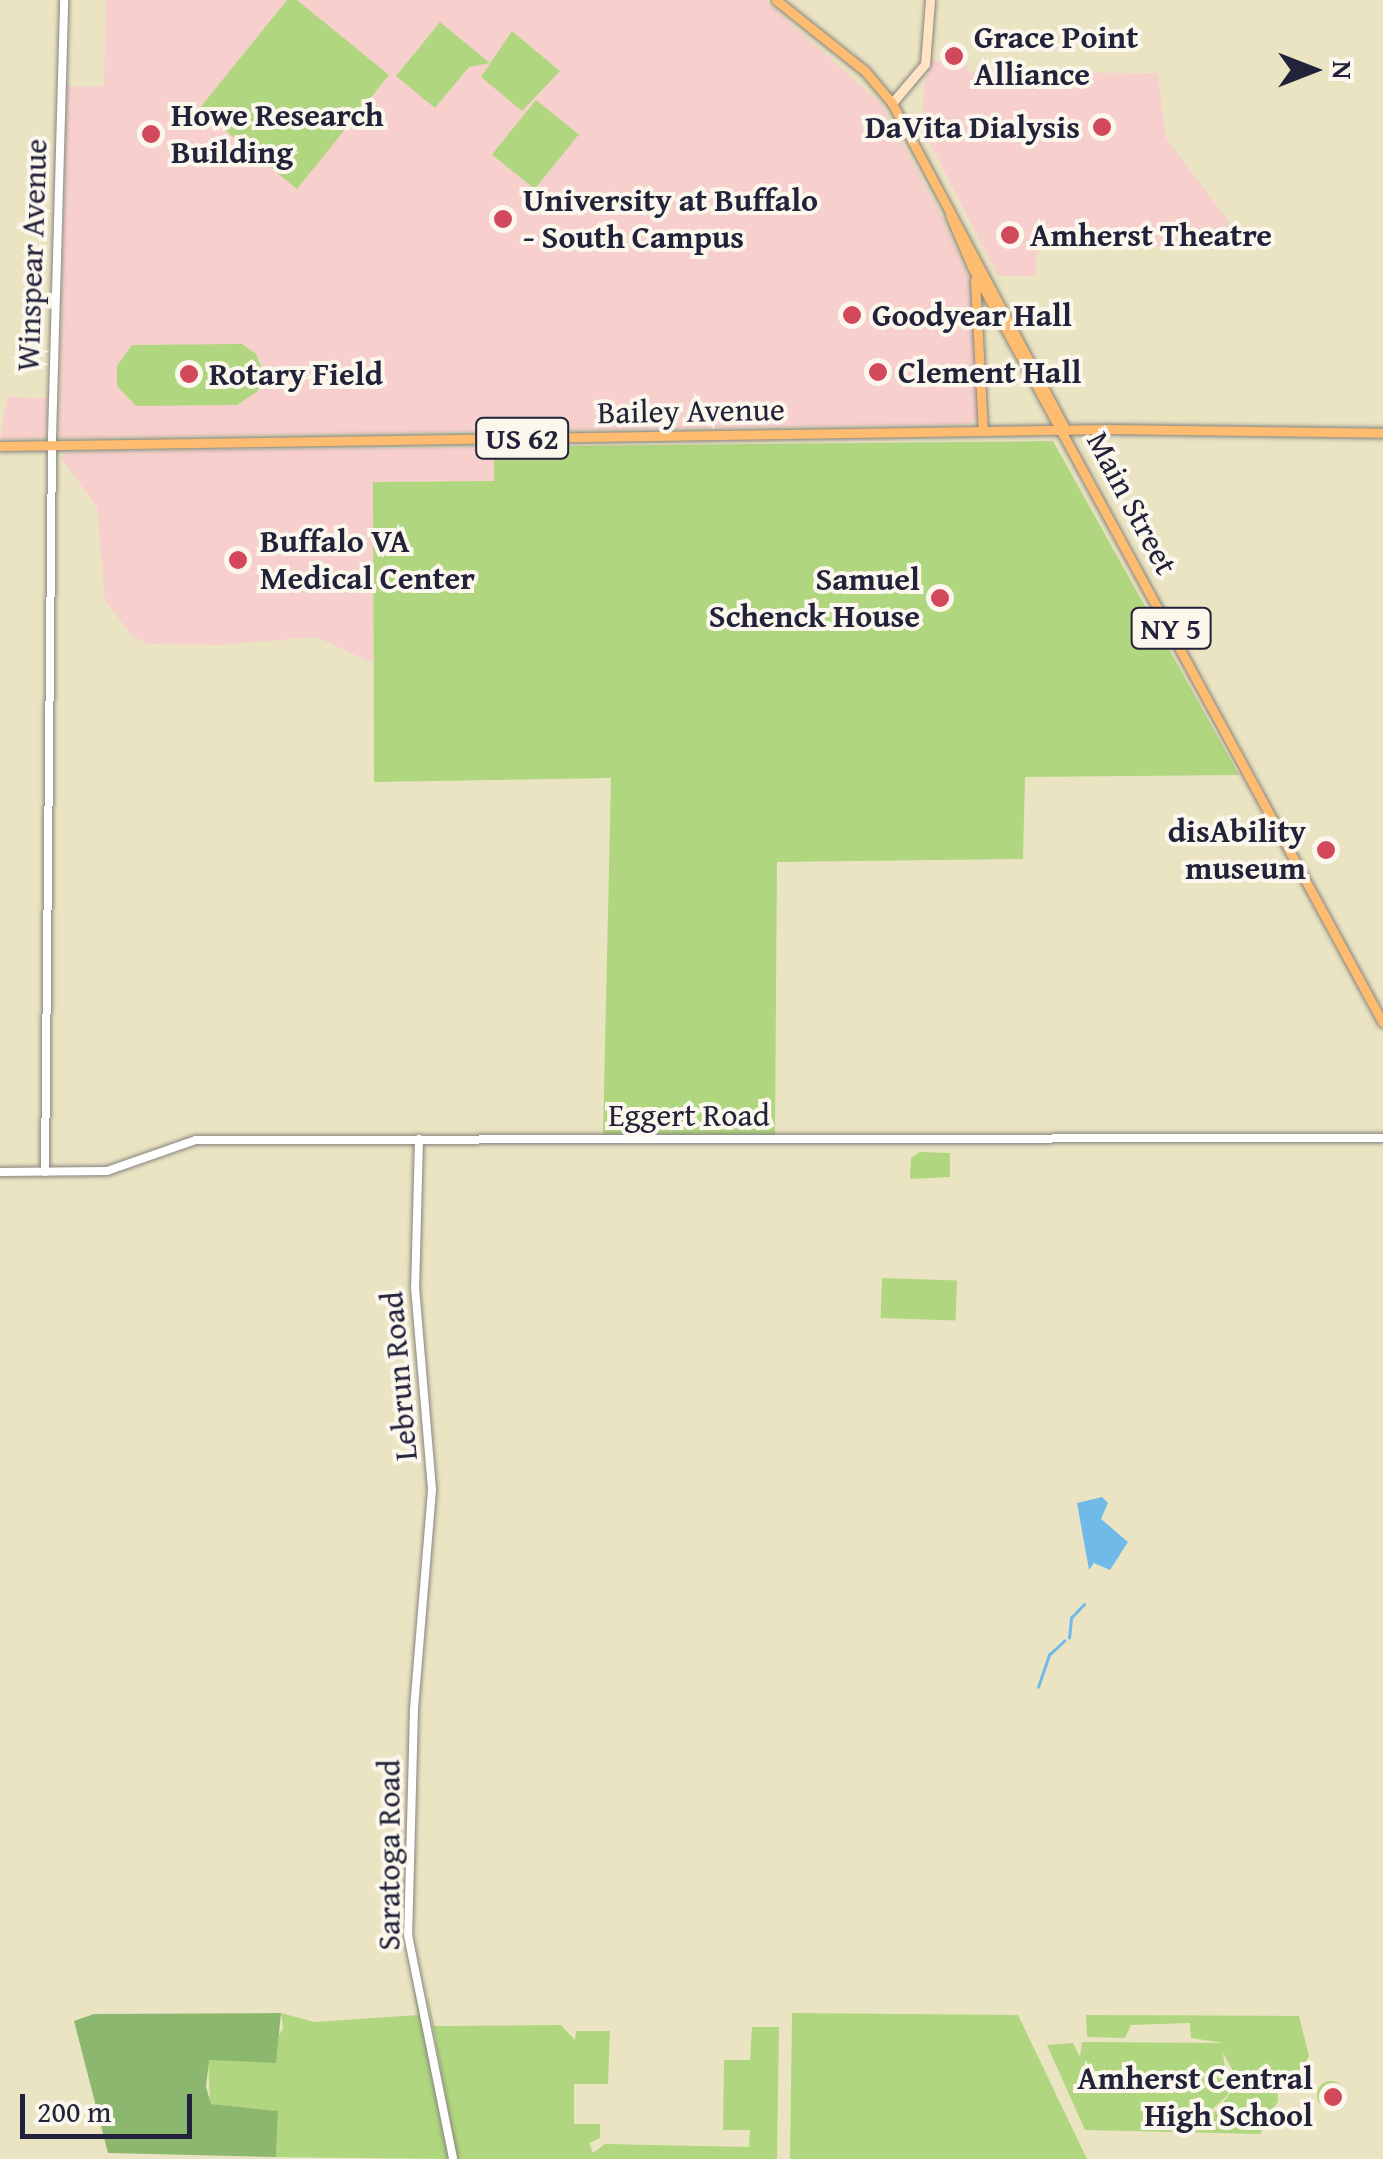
<!DOCTYPE html>
<style>
body{margin:0}
#map{position:relative;width:1383px;height:2159px;overflow:hidden;background:#ebe4c3;font-family:"Gentium Book Plus",serif}
div>[style]{position:absolute}
.built>*{inset:0;background:#f7d0cd}
.green>*{inset:0;background:#b0d67f;transform-origin:0 0}
.round{border-radius:50%}
.forest>*{inset:0;background:#8cb76e}
.water>*{inset:0;background:#70bae9}
.stream>*{height:2.5px;margin:-1.25px;padding:0 1.25px;transform-origin:1.25px;border-radius:1.25px;background:#70bae9}
.roads{filter:drop-shadow(0 0 2px #86837f) drop-shadow(0 0 2px #86837f)}
.tertiary>*{height:8px;margin:-4px;padding:0 4px;transform-origin:4px;border-radius:4px;background:#fff}
.secondary>*{height:9px;margin:-4.5px;padding:0 4.5px;transform-origin:4.5px;border-radius:4.5px;background:#fee4c5}
.primary>*{height:9px;margin:-4.5px;padding:0 4.5px;transform-origin:4.5px;border-radius:4.5px;background:#fdbc6f}
.dots>*{width:28px;height:28px;translate:-50% -50%;box-sizing:border-box;border:5px solid #fbf7ec;border-radius:50%}
span{translate:-50% -50%;white-space:nowrap;text-align:center;line-height:1.15;-webkit-text-stroke:8px #fbf7ec;paint-order:stroke}
.shield-label span{padding:2px 8px;background:#fbf7ec;border:2px solid;border-radius:8px;-webkit-text-stroke-width:0}
.shield-label{font-size:30px;color:#22223b;font-weight:700}
.poi-label{font-size:32px;color:#22223b;font-weight:700}
.left{translate:0 -50%;text-align:left}
.right{translate:-100% -50%;text-align:right}
.street-label{font-size:32px;color:#22223b}
.north{position:absolute;left:1263px;top:20px;width:100px;height:100px;-webkit-text-stroke:8px #fbf7ec;paint-order:stroke;rotate:90deg;font-size:28px;font-weight:700;line-height:40px;text-align:center;color:#22223b}
.north::after{content:'';display:block;margin:auto;width:35px;height:45px;background:#22223b;clip-path:polygon(50% 0,100% 100%,50% 72%,0 100%)}
.scale{position:absolute;left:20px;top:2094px;width:172px;height:45px;box-sizing:border-box;border:5px solid #22223b;border-top:0;padding-left:12px;font-size:30px;line-height:35px;white-space:nowrap;color:#22223b;-webkit-text-stroke:8px #fbf7ec;paint-order:stroke}
</style>
<div id="map">
<div class="built">
<i style="clip-path:polygon(106px 0,764px 0,881px 103px,938px 209px,972px 285px,978px 417px,969px 424px,59px 438px,67px 87px,104px 86px)"></i>
<i style="clip-path:polygon(932px 61px,967px 62px,968px 72px,1158px 73px,1166px 138px,1229px 222px,1229px 247px,1037px 246px,1036px 276px,998px 276px,922px 128px,924px 83px)"></i>
<i style="clip-path:polygon(7px 397px,48px 398px,45px 438px,0 439px)"></i>
<i style="clip-path:polygon(494px 447px,495px 481px,373px 482px,373px 663px,316px 637px,220px 645px,148px 644px,133px 637px,105px 601px,97px 507px,61px 458px,68px 452px)"></i>
</div>
<div class="green">
<i style="clip-path:polygon(287px 0,297px 0,389px 75px,297px 189px,199px 109px)"></i>
<i style="clip-path:polygon(440px 22px,490px 63px,469px 67px,435px 108px,396px 76px)"></i>
<i style="clip-path:polygon(512px 31px,560px 71px,522px 111px,481px 77px)"></i>
<i style="left:536px;top:100px;width:55px;height:70px;rotate:39deg"></i>
<i style="clip-path:polygon(242px 344px,256px 354px,263px 372px,258px 391px,237px 405px,136px 406px,117px 386px,117px 366px,132px 345px)"></i>
<i style="clip-path:polygon(1053px 441px,1239px 775px,1025px 777px,1023px 859px,777px 862px,775px 1135px,603px 1135px,611px 778px,374px 782px,373px 482px,494px 481px,494px 447px)"></i>
<i style="clip-path:polygon(920px 1152px,950px 1153px,950px 1177px,910px 1179px,911px 1158px)"></i>
<i style="left:882px;top:1278px;width:75px;height:40px;rotate:2deg"></i>
<i style="clip-path:polygon(412px 1976px,449px 2159px,276px 2157px,278px 2111px,210px 2104px,208px 2060px,261px 2059px,283px 2029px,281px 2013px,314px 2022px,418px 2015px)"></i>
<i style="clip-path:polygon(424px 1978px,434px 2026px,561px 2025px,575px 2040px,576px 2031px,610px 2031px,608px 2084px,574px 2084px,574px 2124px,600px 2124px,600px 2138px,589px 2143px,593px 2153px,605px 2144px,749px 2147px,750px 2130px,723px 2130px,724px 2060px,750px 2060px,752px 2027px,779px 2027px,777px 2159px,457px 2159px)"></i>
<i style="clip-path:polygon(792px 2013px,1018px 2015px,1087px 2159px,790px 2159px)"></i>
<i style="clip-path:polygon(1086px 2015px,1299px 2016px,1309px 2056px,1291px 2087px,1256px 2087px,1255px 2081px,1242px 2087px,1223px 2053px,1228px 2095px,1209px 2112px,1189px 2116px,1217px 2111px,1233px 2089px,1277px 2089px,1278px 2101px,1260px 2134px,1085px 2130px,1047px 2045px,1073px 2043px,1080px 2057px,1082px 2042px,1224px 2043px,1191px 2038px,1190px 2023px,1131px 2025px,1125px 2038px,1087px 2037px)"></i>
<i class="round" style="left:1317px;top:2081px;width:28px;height:28px"></i>
</div>
<div class="forest">
<i style="clip-path:polygon(281px 2013px,276px 2063px,209px 2060px,206px 2087px,211px 2104px,278px 2111px,276px 2157px,108px 2153px,74px 2021px,94px 2014px)"></i>
</div>
<div class="water">
<i style="clip-path:polygon(1102px 1497px,1108px 1503px,1101px 1519px,1128px 1542px,1110px 1570px,1094px 1563px,1089px 1570px,1077px 1503px)"></i>
</div>
<div class="stream">
<i style="left:1069px;top:1638px;width:20px;rotate:-84deg"></i>
<i style="left:1071px;top:1618px;width:19px;rotate:-47deg"></i>
<i style="left:1038px;top:1687px;width:34px;rotate:-71deg"></i>
<i style="left:1049px;top:1655px;width:21px;rotate:-43deg"></i>
</div>
<div class="roads">
<div class="tertiary">
<i style="left:419px;top:1139px;width:148px;rotate:91.5deg"></i>
<i style="left:415px;top:1287px;width:204px;rotate:85.2deg"></i>
<i style="left:432px;top:1490px;width:221px;rotate:94.7deg"></i>
<i style="left:414px;top:1710px;width:225px;rotate:91.5deg"></i>
<i style="left:408px;top:1935px;width:228px;rotate:78.6deg"></i>
<i style="left:0;top:1172px;width:107px;rotate:-0.5deg"></i>
<i style="left:107px;top:1171px;width:94px;rotate:-19.2deg"></i>
<i style="left:196px;top:1140px;width:1187px;rotate:-0.1deg"></i>
<i style="left:45px;top:1172px;width:735px;rotate:-89.45deg"></i>
<i style="left:52px;top:437px;width:437px;rotate:-88.4deg"></i>
</div>
<div class="secondary">
<i style="left:892px;top:103px;width:51px;rotate:-49.8deg"></i>
<i style="left:925px;top:64px;width:64px;rotate:-85.5deg"></i>
</div>
<div class="primary">
<i style="left:776px;top:0;width:114px;rotate:38.6deg"></i>
<i style="left:865px;top:71px;width:42px;rotate:49.8deg"></i>
<i style="left:892px;top:103px;width:367px;rotate:62deg"></i>
<i style="left:950px;top:215px;width:56px;rotate:67.1deg"></i>
<i style="left:972px;top:267px;width:860px;rotate:61.47deg"></i>
<i style="left:975px;top:280px;width:151px;rotate:87deg"></i>
<i style="left:0;top:446px;width:1107px;rotate:-0.88deg"></i>
<i style="left:1107px;top:429px;width:276px;rotate:0.8deg"></i>
</div>
</div>
<div class="dots">
<i style="left:954px;top:56px;background:#d1495b"></i>
<i style="left:1102px;top:127px;background:#d1495b"></i>
<i style="left:151px;top:134px;background:#d1495b"></i>
<i style="left:503px;top:219px;background:#d1495b"></i>
<i style="left:1010px;top:235px;background:#d1495b"></i>
<i style="left:852px;top:315px;background:#d1495b"></i>
<i style="left:878px;top:372px;background:#d1495b"></i>
<i style="left:189px;top:374px;background:#d1495b"></i>
<i style="left:238px;top:560px;background:#d1495b"></i>
<i style="left:940px;top:598px;background:#d1495b"></i>
<i style="left:1326px;top:850px;background:#d1495b"></i>
<i style="left:1333px;top:2097px;background:#d1495b"></i>
</div>
<div class="shield-label">
<span style="left:522px;top:438px">US 62</span>
<span style="left:1171px;top:628px">NY 5</span>
</div>
<div class="poi-label">
<span class="left" style="left:974px;top:56px">Grace Point<br>Alliance</span>
<span class="left" style="left:171px;top:134px">Howe Research<br>Building</span>
<span class="right" style="left:1080px;top:127px">DaVita Dialysis</span>
<span class="left" style="left:523px;top:219px">University at Buffalo<br>- South Campus</span>
<span class="left" style="left:1030px;top:235px">Amherst Theatre</span>
<span class="left" style="left:872px;top:315px">Goodyear Hall</span>
<span class="left" style="left:898px;top:372px">Clement Hall</span>
<span class="left" style="left:209px;top:374px">Rotary Field</span>
<span class="left" style="left:260px;top:560px">Buffalo VA<br>Medical Center</span>
<span class="right" style="left:920px;top:598px">Samuel<br>Schenck House</span>
<span class="right" style="left:1306px;top:850px">disAbility<br>museum</span>
<span class="right" style="left:1313px;top:2097px">Amherst Central<br>High School</span>
</div>
<div class="street-label">
<span style="left:32px;top:255px;rotate:-88deg">Winspear Avenue</span>
<span style="left:691px;top:411px;rotate:-1deg">Bailey Avenue</span>
<span style="left:1132px;top:503px;rotate:62deg">Main Street</span>
<span style="left:689px;top:1115px">Eggert Road</span>
<span style="left:399px;top:1376px;rotate:-95deg">Lebrun Road</span>
<span style="left:389px;top:1855px;rotate:-90deg">Saratoga Road</span>
</div>
<div class="north">N</div>
<div class="scale">200 m</div>
</div>
